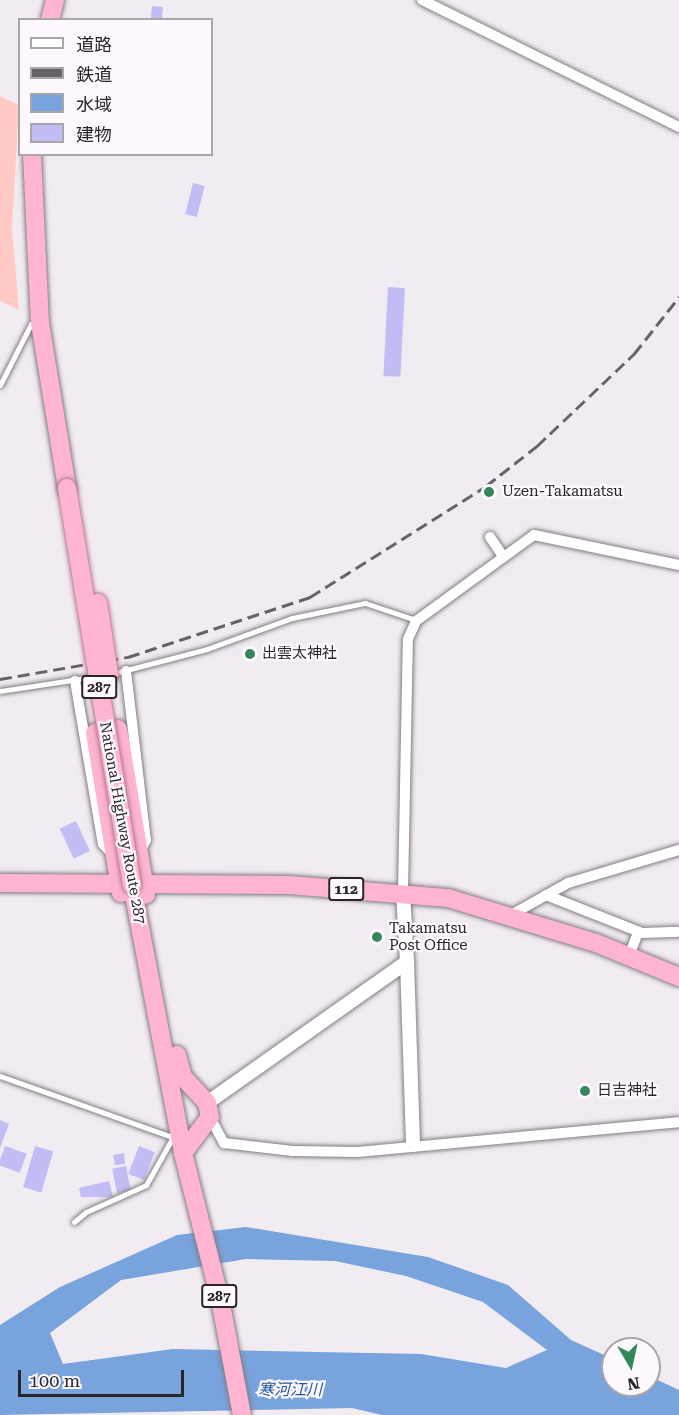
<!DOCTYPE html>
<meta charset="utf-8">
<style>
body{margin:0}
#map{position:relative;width:679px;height:1415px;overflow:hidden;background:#f1ebf2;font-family:"Roboto Serif","Noto Sans JP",serif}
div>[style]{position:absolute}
.green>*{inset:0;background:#ffcbc4}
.water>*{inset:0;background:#78a3dd}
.building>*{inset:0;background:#c2bdf4;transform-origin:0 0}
.roads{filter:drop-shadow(0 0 2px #827d83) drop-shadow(0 0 2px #827d83)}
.service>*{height:5px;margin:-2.5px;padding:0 2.5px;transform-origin:2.5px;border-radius:2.5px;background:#fff}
.minor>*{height:10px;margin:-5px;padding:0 5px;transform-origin:5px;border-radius:5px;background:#fff}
.tertiary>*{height:14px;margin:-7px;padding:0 7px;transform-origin:7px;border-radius:7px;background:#fff}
.trunk>*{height:18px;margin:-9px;padding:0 9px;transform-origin:9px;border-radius:9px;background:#ffb4d2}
.rail>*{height:3px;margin-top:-1.5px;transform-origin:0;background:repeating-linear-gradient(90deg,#666267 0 12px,transparent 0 18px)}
.bridges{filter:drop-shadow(0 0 2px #b47790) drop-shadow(0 0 2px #b47790)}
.trunk-bridge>*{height:18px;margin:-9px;padding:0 9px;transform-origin:9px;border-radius:9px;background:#ffb4d2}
.dots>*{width:16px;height:16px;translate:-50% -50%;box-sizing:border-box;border:3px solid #fef9ff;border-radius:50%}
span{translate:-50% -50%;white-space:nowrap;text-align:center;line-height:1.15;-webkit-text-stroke:4.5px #fef9ff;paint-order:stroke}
.shield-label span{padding:2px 4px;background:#fef9ff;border:2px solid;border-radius:4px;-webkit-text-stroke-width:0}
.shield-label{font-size:14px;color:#292629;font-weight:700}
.poi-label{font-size:15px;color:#292629}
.left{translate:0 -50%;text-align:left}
.street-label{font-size:15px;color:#292629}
.water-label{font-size:16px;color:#1e579c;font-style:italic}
.legend{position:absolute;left:18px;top:18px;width:195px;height:138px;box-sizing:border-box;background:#fef9ff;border:2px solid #a9a5a9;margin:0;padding:8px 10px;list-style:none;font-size:18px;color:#292629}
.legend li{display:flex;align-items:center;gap:12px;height:30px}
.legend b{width:30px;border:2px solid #a9a5a9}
.north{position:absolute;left:601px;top:1337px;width:60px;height:60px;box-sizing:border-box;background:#fef9ff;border:2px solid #a9a5a9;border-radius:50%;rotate:171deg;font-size:16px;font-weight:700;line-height:24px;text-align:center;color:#292629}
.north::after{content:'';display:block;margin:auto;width:21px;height:27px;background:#33885b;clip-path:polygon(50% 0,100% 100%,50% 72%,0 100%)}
.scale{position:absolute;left:18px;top:1370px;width:166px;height:27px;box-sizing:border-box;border:3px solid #292629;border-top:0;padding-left:8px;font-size:18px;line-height:21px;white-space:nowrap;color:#292629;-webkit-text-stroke:4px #fef9ff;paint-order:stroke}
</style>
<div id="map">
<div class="green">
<i style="clip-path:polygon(0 96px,19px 105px,12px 229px,19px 310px,0 301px)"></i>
</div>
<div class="water">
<i style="clip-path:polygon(evenodd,246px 1227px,428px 1257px,508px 1285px,571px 1340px,613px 1359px,613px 1385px,649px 1385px,649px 1376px,679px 1390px,679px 1415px,382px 1415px,352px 1408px,0 1415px,0 1325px,60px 1287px,177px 1235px,246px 1227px,246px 1259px,335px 1261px,406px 1276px,483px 1302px,547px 1350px,506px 1368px,421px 1354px,173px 1349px,63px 1364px,50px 1333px,121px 1280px,246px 1259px)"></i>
</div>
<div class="building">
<i style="left:152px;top:6px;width:11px;height:14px;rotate:5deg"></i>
<i style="left:193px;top:183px;width:12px;height:32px;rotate:14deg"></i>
<i style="left:388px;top:287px;width:17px;height:89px;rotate:3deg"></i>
<i style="left:76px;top:821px;width:33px;height:18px;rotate:65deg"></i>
<i style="clip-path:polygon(0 1120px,9px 1124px,0 1148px)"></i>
<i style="left:5px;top:1146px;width:23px;height:20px;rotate:20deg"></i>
<i style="left:35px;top:1146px;width:19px;height:43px;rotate:16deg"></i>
<i style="left:139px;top:1146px;width:17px;height:30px;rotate:21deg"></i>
<i style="clip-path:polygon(124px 1153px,125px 1164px,115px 1165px,113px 1155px)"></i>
<i style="left:126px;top:1166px;width:25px;height:14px;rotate:79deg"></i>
<i style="clip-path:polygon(109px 1181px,113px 1197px,81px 1197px,79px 1188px)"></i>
</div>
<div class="roads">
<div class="service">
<i style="left:0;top:385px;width:68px;rotate:-63.1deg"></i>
<i style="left:31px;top:324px;width:5px"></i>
<i style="left:111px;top:674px;width:99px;rotate:-14.6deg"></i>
<i style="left:207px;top:649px;width:90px;rotate:-20deg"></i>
<i style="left:292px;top:618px;width:75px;rotate:-11.6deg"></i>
<i style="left:365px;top:603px;width:54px;rotate:18.4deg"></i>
<i style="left:0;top:691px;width:94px;rotate:-8.6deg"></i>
<i style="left:0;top:1076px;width:182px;rotate:19.5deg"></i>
<i style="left:74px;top:1222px;width:16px;rotate:-40deg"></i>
<i style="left:86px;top:1212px;width:66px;rotate:-24.2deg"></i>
<i style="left:146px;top:1185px;width:55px;rotate:-60.6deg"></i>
</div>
<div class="minor">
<i style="left:422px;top:0;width:287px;rotate:26.3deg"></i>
<i style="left:490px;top:537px;width:23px;rotate:56deg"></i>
<i style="left:126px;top:671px;width:170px;rotate:83.3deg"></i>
<i style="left:146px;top:840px;width:15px;rotate:118deg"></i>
<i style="left:75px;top:681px;width:165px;rotate:80.3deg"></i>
<i style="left:103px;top:844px;width:18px;rotate:47deg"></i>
<i style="left:403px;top:892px;width:253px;rotate:-88.9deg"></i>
<i style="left:408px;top:639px;width:20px;rotate:-66deg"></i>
<i style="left:416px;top:621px;width:146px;rotate:-36.1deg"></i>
<i style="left:534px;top:535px;width:148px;rotate:11.7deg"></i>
<i style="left:546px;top:895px;width:103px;rotate:21.6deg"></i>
<i style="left:642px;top:933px;width:37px;rotate:-2deg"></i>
<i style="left:509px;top:916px;width:68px;rotate:-29.2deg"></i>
<i style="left:568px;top:883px;width:116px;rotate:-16.6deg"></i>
<i style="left:629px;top:956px;width:26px;rotate:-69deg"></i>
<i style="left:210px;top:1117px;width:30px;rotate:62deg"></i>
<i style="left:224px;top:1143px;width:69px;rotate:6.6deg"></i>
<i style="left:293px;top:1151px;width:64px;rotate:0.9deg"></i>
<i style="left:357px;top:1152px;width:323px;rotate:-5.3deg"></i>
</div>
<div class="tertiary">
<i style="left:407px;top:962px;width:183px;rotate:88.1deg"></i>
<i style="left:207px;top:1103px;width:245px;rotate:-35.2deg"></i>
<i style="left:407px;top:962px;width:70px;rotate:-93.3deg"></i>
</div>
<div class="trunk">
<i style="left:50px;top:20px;width:21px;rotate:-76deg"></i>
<i style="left:32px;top:154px;width:169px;rotate:87.3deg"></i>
<i style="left:40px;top:323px;width:167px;rotate:80.7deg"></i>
<i style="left:118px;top:729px;width:168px;rotate:80.4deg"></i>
<i style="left:95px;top:733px;width:162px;rotate:80.8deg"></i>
<i style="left:0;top:883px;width:289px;rotate:0.4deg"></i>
<i style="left:289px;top:885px;width:160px;rotate:4.7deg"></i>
<i style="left:448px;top:898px;width:155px;rotate:16.9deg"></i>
<i style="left:596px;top:943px;width:90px;rotate:22.3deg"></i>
<i style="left:132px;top:885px;width:273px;rotate:79.2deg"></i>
<i style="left:183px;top:1153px;width:151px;rotate:75.8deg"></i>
<i style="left:220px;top:1299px;width:118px;rotate:79.3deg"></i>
<i style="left:177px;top:1055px;width:23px;rotate:75deg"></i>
<i style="left:183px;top:1077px;width:35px;rotate:47deg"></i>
<i style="left:207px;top:1103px;width:14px;rotate:78deg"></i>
<i style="left:210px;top:1117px;width:45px;rotate:126.9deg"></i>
</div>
</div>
<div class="rail">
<i style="left:0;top:679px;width:130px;rotate:-9.8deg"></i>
<i style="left:128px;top:657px;width:192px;rotate:-18.2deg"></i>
<i style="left:310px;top:597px;width:208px;rotate:-32.2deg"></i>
<i style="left:486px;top:486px;width:65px;rotate:-38.1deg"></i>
<i style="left:537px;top:446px;width:134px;rotate:-43.5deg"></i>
<i style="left:634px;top:354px;width:73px;rotate:-51.7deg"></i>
</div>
<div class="bridges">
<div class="trunk-bridge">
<i style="left:67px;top:488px;width:402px;rotate:80.7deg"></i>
<i style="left:98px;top:603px;width:72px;rotate:81.2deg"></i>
</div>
</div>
<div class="dots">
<i style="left:489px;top:492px;background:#33885b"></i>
<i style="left:250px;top:654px;background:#33885b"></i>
<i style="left:377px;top:937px;background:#33885b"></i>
<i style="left:585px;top:1091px;background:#33885b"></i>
</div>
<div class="shield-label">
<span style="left:99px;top:687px">287</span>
<span style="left:346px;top:889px">112</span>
<span style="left:219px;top:1296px">287</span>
</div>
<div class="poi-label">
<span class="left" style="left:502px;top:492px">Uzen-Takamatsu</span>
<span class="left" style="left:262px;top:654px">出雲太神社</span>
<span class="left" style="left:389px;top:937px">Takamatsu<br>Post Office</span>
<span class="left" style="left:597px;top:1091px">日吉神社</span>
</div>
<div class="street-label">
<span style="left:122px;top:823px;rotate:80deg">National Highway Route 287</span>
</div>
<div class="water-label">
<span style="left:290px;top:1390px">寒河江川</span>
</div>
<ul class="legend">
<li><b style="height:8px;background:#fff"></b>道路</li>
<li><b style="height:8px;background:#666267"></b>鉄道</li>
<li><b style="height:16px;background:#78a3dd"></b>水域</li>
<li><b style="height:16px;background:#c2bdf4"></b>建物</li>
</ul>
<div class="north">N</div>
<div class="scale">100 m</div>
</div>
